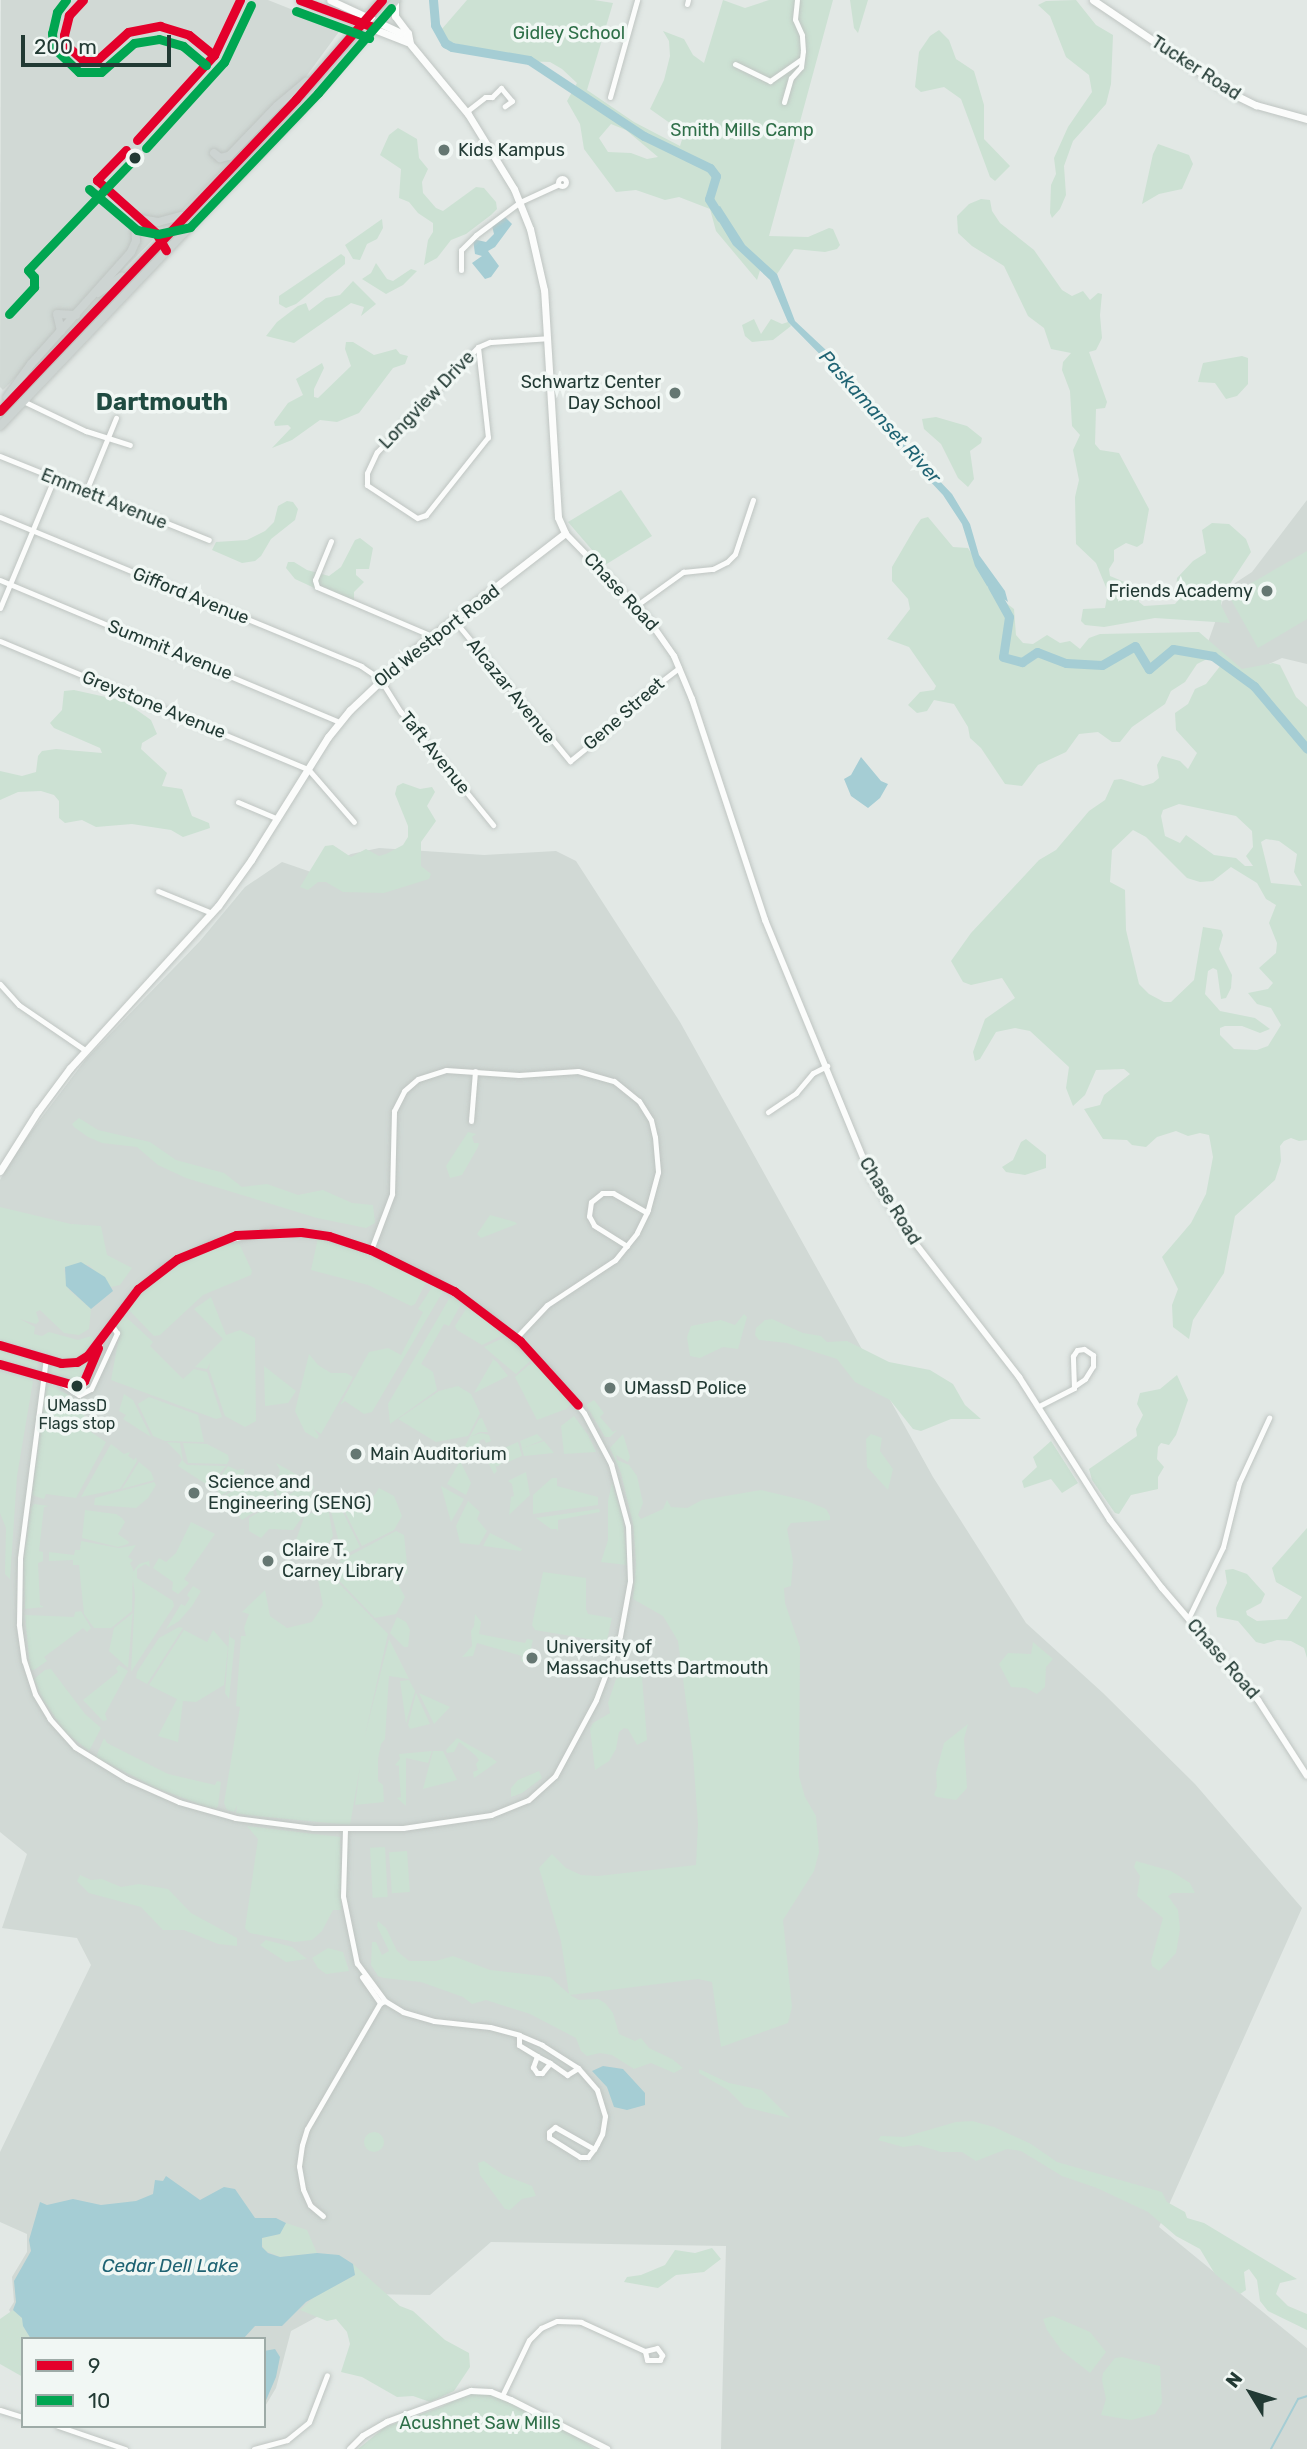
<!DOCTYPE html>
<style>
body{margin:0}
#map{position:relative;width:1307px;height:2449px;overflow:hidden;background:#e2e8e5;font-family:Rubik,sans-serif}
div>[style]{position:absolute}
.built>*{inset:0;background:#d1d9d5}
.green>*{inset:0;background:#cce1d3;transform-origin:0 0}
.round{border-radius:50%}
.water>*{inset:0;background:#a5cdd4}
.stream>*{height:2px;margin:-1px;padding:0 1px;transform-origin:1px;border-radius:1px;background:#a5cdd4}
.river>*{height:9px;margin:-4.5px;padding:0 4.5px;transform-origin:4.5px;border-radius:4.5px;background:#a5cdd4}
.roads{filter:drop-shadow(0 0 2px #bfc5c2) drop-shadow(0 0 2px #bfc5c2)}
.minor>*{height:5px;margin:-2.5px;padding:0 2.5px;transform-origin:2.5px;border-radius:2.5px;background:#fbfcfb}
.minor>.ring{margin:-2.5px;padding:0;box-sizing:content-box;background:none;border:5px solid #fbfcfb;border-radius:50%}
.tertiary>*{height:6px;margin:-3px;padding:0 3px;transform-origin:3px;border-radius:3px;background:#fbfcfb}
.secondary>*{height:7px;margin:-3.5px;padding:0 3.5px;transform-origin:3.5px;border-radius:3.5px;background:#fbfcfb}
.primary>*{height:8px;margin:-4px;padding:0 4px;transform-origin:4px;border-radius:4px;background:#cdd4d2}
.bus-1>*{height:9px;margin:-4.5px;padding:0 4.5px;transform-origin:4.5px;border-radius:4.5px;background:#e4002b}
.bus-2>*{height:9px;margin:-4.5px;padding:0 4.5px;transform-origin:4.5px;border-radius:4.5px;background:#00a651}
.dots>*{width:19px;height:19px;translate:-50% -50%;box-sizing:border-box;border:4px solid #f1f7f4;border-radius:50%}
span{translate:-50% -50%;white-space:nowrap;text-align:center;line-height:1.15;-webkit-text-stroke:7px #f1f7f4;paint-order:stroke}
.bus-label{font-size:16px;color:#223a34}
.park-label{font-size:18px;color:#2e6f48}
.street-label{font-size:18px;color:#223a34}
.poi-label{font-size:18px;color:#223a34}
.left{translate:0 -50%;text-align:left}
.right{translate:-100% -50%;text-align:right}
.water-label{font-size:19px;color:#1f6373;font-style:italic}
.district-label{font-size:24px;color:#1f4b41;font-weight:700}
.legend{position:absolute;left:21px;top:2337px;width:245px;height:91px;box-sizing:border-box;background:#f1f7f4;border:2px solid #9eaba7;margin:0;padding:9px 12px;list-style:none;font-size:21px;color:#223a34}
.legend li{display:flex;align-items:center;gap:14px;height:35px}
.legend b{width:35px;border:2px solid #9eaba7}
.north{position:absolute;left:1216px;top:2358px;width:70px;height:70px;-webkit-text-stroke:5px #f1f7f4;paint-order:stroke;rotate:308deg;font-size:19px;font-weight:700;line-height:28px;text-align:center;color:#223a34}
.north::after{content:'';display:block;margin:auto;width:24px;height:32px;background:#223a34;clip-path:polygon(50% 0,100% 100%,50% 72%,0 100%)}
.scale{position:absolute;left:21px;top:35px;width:150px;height:32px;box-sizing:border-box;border:4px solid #223a34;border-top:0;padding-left:9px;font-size:21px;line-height:24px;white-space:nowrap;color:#223a34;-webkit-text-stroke:5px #f1f7f4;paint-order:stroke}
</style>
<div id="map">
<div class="built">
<i style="clip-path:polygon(1px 0,268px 0,341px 29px,280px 112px,3px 390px,0 387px)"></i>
<i style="clip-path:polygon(1307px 500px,1307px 664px,1282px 658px,1256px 670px,1236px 671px,1207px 645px,1224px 597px,1232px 585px,1252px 572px)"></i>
<i style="clip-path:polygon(379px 848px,484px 855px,556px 851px,576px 861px,680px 1022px,933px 1477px,1026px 1623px,1103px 1693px,1195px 1784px,1302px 1908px,1159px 2227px,1307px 2348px,1307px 2449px,721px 2449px,726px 2246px,491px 2242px,430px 2295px,359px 2294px,291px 2331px,276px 2388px,264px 2408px,264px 2339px,28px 2339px,9px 2310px,14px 2302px,12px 2277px,27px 2252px,27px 2234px,0 2222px,0 2152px,91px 1965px,77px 1938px,2px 1928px,27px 1854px,0 1832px,0 1180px,14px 1154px,86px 1059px,200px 941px,245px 887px,282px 862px,314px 873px,351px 854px)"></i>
</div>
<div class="green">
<i style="clip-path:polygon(evenodd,467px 0,594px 0,613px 3px,587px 90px,634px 122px,680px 146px,684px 133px,650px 109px,664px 80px,670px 56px,669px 41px,663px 31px,684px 39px,693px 55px,704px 63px,723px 0,745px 8px,769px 0,833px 0,769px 236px,808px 237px,829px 228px,833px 229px,840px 245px,837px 249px,825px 252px,794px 249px,777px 274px,762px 264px,757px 280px,716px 231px,710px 209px,679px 197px,665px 200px,636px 190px,616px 192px,584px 149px,580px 124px,567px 101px,577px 83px,562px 69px,550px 62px,525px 61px,446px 41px,441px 30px,467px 0,611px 124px,626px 130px,658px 157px,647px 159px,631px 153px,608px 152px,599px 138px,611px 124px)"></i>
<i style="clip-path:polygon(850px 0,868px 0,858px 33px,854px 28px)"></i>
<i style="clip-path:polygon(1076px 0,1096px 25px,1113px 35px,1111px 84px,1106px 104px,1073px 141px,1064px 166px,1066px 195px,1060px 209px,1052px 218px,1050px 213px,1051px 185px,1056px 174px,1054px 158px,1068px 127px,1092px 92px,1089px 75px,1066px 57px,1050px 16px,1038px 5px,1046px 1px)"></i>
<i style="clip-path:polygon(939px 30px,949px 40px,956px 59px,974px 71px,984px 105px,984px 139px,1010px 166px,995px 181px,990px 177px,961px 99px,944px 87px,921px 92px,915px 87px,919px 52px,930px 36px)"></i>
<i style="clip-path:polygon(398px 128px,417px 139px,419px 158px,428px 169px,422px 182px,423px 193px,436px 208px,443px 211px,476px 187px,484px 188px,496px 202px,497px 209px,491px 215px,466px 234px,451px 240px,437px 258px,424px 265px,428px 240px,433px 232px,433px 223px,418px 213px,409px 202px,399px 198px,401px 169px,380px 155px,389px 135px)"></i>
<i style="clip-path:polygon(1158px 144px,1189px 155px,1193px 164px,1182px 189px,1159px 194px,1142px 204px,1153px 154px)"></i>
<i style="clip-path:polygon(981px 199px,990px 200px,992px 211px,1000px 223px,1034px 250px,1062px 290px,1072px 296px,1083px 291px,1090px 300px,1098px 293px,1102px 294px,1100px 315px,1102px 338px,1096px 350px,1089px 352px,1107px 402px,1105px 408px,1096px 409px,1095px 444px,1100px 450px,1119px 453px,1149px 509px,1143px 543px,1137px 547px,1126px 543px,1114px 550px,1114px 561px,1109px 569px,1110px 576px,1139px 588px,1139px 602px,1144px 606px,1175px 604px,1181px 597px,1176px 589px,1177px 578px,1193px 561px,1206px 553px,1202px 530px,1212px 523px,1229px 524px,1246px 539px,1251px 552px,1222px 596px,1221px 605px,1230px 623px,1155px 618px,1104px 627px,1085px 625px,1081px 621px,1083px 609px,1105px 608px,1108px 592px,1096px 563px,1076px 544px,1075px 497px,1079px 480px,1073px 450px,1080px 435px,1072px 426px,1070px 391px,1062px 370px,1063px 362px,1071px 353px,1051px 349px,1044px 328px,1028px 316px,1004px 266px,972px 246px,958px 233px,957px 216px,969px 204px)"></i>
<i style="clip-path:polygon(382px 219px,383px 228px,377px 239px,367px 244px,360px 260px,353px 259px,345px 245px)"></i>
<i style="clip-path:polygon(341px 254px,345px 257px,345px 264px,296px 304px,286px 308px,279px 304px,279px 296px)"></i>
<i style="clip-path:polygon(376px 263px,387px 279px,393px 281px,411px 269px,417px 271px,403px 285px,386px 294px,362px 279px,371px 273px)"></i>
<i style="clip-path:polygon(353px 281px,376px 304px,361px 316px,364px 307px,351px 303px,294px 343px,266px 336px,277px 322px,298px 306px,306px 303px,309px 311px,326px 298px,340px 295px)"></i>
<i style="clip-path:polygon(754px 319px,761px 334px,771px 319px,782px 324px,788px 322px,791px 326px,773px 340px,752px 342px,745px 336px,742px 325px)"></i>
<i style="clip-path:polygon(346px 342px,353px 342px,374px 355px,396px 349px,400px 354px,408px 356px,405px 364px,393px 368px,359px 413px,337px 422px,320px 420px,292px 440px,272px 448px,291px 428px,288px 425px,275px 426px,274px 422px,288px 403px,303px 395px,296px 379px,322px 363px,324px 368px,314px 389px,314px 397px,318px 398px,351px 366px,345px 349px)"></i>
<i style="clip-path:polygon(1242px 356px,1248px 358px,1248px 384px,1237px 396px,1226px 399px,1215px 383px,1198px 382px,1203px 363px)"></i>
<i style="clip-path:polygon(936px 417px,967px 426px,982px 438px,981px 443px,970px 451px,974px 479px,968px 487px,958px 478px,941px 444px,924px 429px,922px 419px)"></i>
<i style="clip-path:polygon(621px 490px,652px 536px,605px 565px,568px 522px)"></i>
<i style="clip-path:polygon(287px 501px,293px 502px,298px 509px,295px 520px,271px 539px,261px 556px,255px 561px,242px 563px,212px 550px,216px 542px,247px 540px,265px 531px,274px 522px,278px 506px)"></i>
<i style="clip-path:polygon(evenodd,928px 517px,953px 547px,968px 548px,998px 597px,1014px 609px,1016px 635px,1023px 643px,1033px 644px,1047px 635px,1060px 643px,1070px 641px,1080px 649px,1089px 638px,1100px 634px,1199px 632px,1242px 669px,1273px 663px,1280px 665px,1296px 697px,1307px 707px,1307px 1140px,1299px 1141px,1291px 1138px,1284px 1141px,1280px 1146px,1281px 1161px,1275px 1180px,1235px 1216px,1224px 1273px,1193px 1320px,1189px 1339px,1173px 1327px,1172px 1305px,1178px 1289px,1162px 1257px,1191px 1223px,1206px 1194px,1213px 1157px,1209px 1135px,1200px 1133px,1188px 1136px,1176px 1131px,1157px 1137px,1146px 1147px,1132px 1145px,1127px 1140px,1103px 1139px,1084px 1109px,1100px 1105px,1104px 1095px,1130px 1074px,1124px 1069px,1096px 1070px,1085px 1095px,1073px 1106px,1066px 1088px,1069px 1067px,1030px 1031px,1015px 1028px,996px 1032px,980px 1059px,975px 1061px,973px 1052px,985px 1019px,1015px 998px,1002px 978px,971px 985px,963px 982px,951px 961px,971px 933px,1039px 860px,1056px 850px,1089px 811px,1105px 800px,1114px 780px,1121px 779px,1143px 786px,1153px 783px,1159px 778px,1157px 765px,1162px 756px,1180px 761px,1188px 769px,1197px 753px,1176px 730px,1175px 713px,1188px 704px,1195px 689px,1206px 684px,1221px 665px,1221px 660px,1209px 658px,1197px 664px,1185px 682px,1171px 691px,1165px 704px,1132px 727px,1120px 742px,1112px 742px,1098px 732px,1079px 734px,1066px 752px,1038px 765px,1022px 786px,1005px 784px,981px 748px,970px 738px,968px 727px,954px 704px,934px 700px,927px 711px,917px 713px,908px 705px,920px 692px,934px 690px,936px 686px,909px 647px,887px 639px,910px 609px,908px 599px,892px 581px,892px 567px,916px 526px,921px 519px,928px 517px,1179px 804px,1236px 816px,1252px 831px,1253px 847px,1246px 856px,1253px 866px,1245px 866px,1236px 858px,1214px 855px,1186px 835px,1180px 843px,1165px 836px,1161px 816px,1163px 810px,1179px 804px,928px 517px,1133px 830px,1146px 837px,1187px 878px,1200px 882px,1213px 881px,1231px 867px,1257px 883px,1266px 899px,1276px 905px,1269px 923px,1277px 943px,1276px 953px,1259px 968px,1273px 983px,1268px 989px,1248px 993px,1257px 1004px,1271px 1008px,1281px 1025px,1268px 1046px,1257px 1050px,1234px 1049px,1220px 1035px,1220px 1028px,1225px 1026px,1242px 1026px,1260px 1033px,1270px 1029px,1255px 1018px,1220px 1011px,1205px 994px,1208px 971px,1213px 968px,1217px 970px,1221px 999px,1226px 998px,1231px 988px,1232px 975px,1219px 949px,1223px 935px,1221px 930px,1203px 927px,1194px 980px,1171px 1002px,1164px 1002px,1149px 994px,1139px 984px,1126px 930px,1125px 890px,1110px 882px,1112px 850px,1133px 830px,928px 517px,1266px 839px,1279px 841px,1297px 854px,1294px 872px,1302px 886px,1271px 883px,1261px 842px,1266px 839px)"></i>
<i style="clip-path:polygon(360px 538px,373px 548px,369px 569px,356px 569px,356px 575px,364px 582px,354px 592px,354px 600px,334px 597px,295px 579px,286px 568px,288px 562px,294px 562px,307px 570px,329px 576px,341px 567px,355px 540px)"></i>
<i style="clip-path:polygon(1307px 551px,1307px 619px,1258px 648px,1229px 596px)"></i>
<i style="clip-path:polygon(74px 690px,124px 701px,151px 720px,157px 734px,142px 743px,141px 749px,167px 773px,162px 786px,182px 789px,192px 816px,209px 823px,210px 828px,183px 837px,171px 830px,132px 824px,96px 827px,82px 820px,65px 823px,59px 818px,59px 801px,54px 795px,41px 791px,18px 792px,0 800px,0 771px,22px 776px,36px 772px,38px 756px,42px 751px,56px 749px,102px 753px,100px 748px,54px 728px,50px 723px,62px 710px,64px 691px)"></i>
<i style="clip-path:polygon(403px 783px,420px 789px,432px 787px,435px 792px,427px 806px,436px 821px,421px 842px,421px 866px,431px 874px,429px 879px,384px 893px,343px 892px,326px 882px,318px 882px,308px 890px,300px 887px,325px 846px,333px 845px,351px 857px,366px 849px,379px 856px,386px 854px,403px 845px,408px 837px,408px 826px,395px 794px,397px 786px)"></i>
<i style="clip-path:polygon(79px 1118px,98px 1130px,150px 1142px,176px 1160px,224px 1173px,242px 1187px,267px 1184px,298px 1195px,323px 1190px,352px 1203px,373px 1205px,375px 1223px,366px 1228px,317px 1218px,186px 1178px,158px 1165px,137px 1147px,102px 1143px,88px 1137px,74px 1127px,72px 1124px)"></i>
<i style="clip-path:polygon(468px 1132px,476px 1134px,472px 1137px,474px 1143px,479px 1143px,478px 1147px,462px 1175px,450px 1178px,446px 1166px)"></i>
<i style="clip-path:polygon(1026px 1139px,1046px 1155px,1046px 1168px,1025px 1175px,1006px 1172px,1002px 1167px,1013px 1160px,1021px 1142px)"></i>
<i style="clip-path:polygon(0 1207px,71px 1224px,101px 1226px,107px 1255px,132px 1268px,120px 1285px,111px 1287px,89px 1265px,64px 1269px,69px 1290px,91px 1309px,89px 1329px,79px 1335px,64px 1333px,40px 1310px,36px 1312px,39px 1321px,36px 1324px,20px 1319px,35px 1327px,34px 1334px,42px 1336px,49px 1332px,78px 1340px,91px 1336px,94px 1340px,82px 1357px,65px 1359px,0 1339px)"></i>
<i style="clip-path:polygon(490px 1215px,515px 1222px,517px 1224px,481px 1238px,477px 1234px)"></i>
<i style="clip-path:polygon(318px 1238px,373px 1255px,425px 1278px,426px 1282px,415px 1304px,411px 1306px,368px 1285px,311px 1270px)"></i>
<i style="clip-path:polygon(237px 1239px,252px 1271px,251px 1275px,203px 1295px,160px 1335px,154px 1336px,127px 1308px,149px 1284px,171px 1267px,212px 1246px)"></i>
<i style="clip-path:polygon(434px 1284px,442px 1289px,442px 1293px,372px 1412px,364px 1414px,345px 1401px,340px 1405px,369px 1352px,388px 1348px,401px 1355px,423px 1312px,418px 1309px)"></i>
<i style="clip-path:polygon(455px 1296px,461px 1304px,449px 1326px,444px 1324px,421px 1364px,433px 1372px,437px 1390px,390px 1424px,388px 1404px,449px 1299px)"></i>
<i style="clip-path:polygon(211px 1297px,226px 1335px,240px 1330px,255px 1338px,256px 1421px,245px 1427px,225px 1416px,209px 1369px,210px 1363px,207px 1369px,195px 1367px,223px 1339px,194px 1309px)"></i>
<i style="clip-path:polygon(468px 1306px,474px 1310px,505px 1334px,482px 1345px,457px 1330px,455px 1326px)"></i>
<i style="clip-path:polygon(744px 1314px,747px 1317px,738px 1349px,723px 1347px,700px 1358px,690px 1356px,687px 1337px,691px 1326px,721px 1320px,735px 1325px)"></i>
<i style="clip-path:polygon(124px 1315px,153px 1342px,150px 1346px,183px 1379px,194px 1369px,207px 1372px,222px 1417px,216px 1419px,111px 1380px,120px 1332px,116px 1322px)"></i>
<i style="clip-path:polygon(772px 1319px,803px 1333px,821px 1336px,827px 1342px,847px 1341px,889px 1362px,930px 1370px,953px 1384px,965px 1405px,981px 1419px,951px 1419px,921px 1431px,913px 1429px,890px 1400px,855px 1382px,837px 1359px,787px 1343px,759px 1340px,755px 1335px,756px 1328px,765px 1320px)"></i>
<i style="clip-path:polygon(507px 1336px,531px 1360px,516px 1374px,484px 1347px)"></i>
<i style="clip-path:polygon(0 1349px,32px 1359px,33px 1363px,34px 1359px,37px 1360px,37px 1369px,0 1360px)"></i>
<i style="clip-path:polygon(309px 1354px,318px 1365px,331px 1373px,346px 1373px,353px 1377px,321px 1434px,314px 1429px,319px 1436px,317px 1439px,305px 1432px,295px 1411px)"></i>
<i style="clip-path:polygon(490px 1357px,493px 1359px,497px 1362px,508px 1376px,474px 1393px,493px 1360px)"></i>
<i style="clip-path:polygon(535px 1360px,572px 1403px,566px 1409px,537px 1420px,515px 1377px)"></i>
<i style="clip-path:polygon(89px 1361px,78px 1381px,48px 1373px,50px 1364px,73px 1368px)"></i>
<i style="clip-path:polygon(264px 1366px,296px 1391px,288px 1403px,265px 1406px)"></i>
<i style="clip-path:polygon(0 1372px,33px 1381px,17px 1476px,10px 1579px,5px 1574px,6px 1528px,0 1513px)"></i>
<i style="clip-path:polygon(1177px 1375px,1188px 1400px,1176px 1435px,1169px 1445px,1161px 1443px,1158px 1447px,1157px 1459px,1164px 1467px,1158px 1477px,1158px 1489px,1131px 1495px,1119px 1514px,1115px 1513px,1092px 1480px,1089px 1469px,1137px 1436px,1136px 1429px,1143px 1415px,1137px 1404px,1140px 1393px,1160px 1389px)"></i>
<i style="clip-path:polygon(50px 1386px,71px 1396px,88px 1421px,91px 1432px,106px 1442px,76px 1498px,46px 1494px,44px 1499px,32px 1495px,46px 1388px)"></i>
<i style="clip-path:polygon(458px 1386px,471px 1394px,480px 1413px,468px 1436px,436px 1442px,398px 1419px,439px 1391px)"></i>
<i style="clip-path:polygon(124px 1394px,133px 1400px,151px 1437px,123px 1419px,126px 1415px,119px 1411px)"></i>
<i style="clip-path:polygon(149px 1397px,198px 1415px,204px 1442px,165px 1441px,153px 1436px,138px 1404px)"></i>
<i style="clip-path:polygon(594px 1400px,604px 1413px,600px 1417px,613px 1432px,617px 1430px,610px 1437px,605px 1437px,586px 1405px)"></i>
<i style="clip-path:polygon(574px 1416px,588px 1435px,596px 1452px,564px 1454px,561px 1426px)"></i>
<i style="clip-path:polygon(482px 1418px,488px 1432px,480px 1432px,470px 1437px,481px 1433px,489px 1435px,491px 1441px,486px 1443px,484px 1439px,479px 1441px,480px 1444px,463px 1450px,479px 1419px)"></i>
<i style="clip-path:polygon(537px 1434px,543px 1440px,523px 1448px,544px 1441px,554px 1453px,524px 1456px,520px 1441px)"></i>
<i style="clip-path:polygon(623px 1434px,630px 1457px,628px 1462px,616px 1455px,617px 1460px,629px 1465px,637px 1476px,643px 1503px,638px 1515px,641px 1519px,663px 1509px,667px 1500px,671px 1507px,687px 1508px,702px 1500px,761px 1490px,807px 1501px,826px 1509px,830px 1516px,830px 1520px,791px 1523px,787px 1529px,793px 1561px,791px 1586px,784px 1588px,785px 1603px,800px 1647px,799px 1776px,805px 1797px,816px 1816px,819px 1852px,814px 1871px,783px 1920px,792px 2007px,788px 2023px,721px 2047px,712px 1982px,698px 1979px,570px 1995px,579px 2000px,598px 1999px,605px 2003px,613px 2013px,619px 2034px,635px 2041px,641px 2038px,649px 2048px,672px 2059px,683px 2068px,674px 2073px,651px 2063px,634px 2069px,612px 2055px,600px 2053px,587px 2056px,581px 2051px,576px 2038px,530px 2014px,486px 2000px,472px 2004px,463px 1997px,421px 1982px,384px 1978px,378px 1976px,371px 1965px,372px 1942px,376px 1942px,382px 1955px,389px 1951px,377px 1926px,378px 1921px,386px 1928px,397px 1951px,409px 1961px,436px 1961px,453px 1956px,490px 1970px,550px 1977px,569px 1994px,561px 1941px,539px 1868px,552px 1854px,566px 1868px,581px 1875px,598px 1876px,696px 1865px,698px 1824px,693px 1755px,678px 1641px,663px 1616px,633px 1599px,636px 1562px,633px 1524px,621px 1473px,610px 1448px)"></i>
<i style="clip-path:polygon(871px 1434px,882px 1438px,880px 1451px,893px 1469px,888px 1490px,867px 1467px,866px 1439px)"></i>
<i style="clip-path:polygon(1051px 1441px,1078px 1483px,1062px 1493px,1051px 1479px,1024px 1488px,1022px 1481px,1037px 1467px,1033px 1457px)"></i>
<i style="clip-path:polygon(167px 1442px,180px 1443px,183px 1461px,187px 1465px,226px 1466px,209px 1486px,178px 1466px,182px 1460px,180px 1455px)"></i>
<i style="clip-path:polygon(518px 1442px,522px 1456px,508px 1462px,506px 1459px,497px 1467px,495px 1464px,497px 1471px,494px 1474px,485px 1456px)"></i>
<i style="clip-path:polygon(183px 1443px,207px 1444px,228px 1455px,229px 1460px,227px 1464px,188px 1463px)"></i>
<i style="clip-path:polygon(111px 1444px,124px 1454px,130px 1452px,128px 1456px,134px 1460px,136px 1457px,137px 1461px,120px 1489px,81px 1497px)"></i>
<i style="clip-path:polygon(460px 1461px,471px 1483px,466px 1495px,447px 1484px)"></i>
<i style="clip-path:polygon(139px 1462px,151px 1472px,154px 1480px,122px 1489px)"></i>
<i style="clip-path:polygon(276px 1463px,301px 1477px,300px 1483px,278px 1498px,273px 1480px,278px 1478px,280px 1470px)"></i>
<i style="clip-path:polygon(228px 1466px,237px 1470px,244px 1469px,244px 1483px,220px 1496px,215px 1485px)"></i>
<i style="clip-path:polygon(526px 1472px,530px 1495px,509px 1515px,511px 1497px,514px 1496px,512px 1484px,508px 1481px)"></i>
<i style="clip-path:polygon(557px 1474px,557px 1486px,598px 1497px,598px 1505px,533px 1514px,533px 1495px,552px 1478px,557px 1478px)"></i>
<i style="clip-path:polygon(263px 1475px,270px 1479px,275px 1498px,242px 1520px,238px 1515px,241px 1511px,218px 1499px)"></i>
<i style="clip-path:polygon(154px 1482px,156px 1485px,148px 1498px,136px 1508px,94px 1505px,95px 1498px)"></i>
<i style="clip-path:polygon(309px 1483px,314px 1487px,303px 1516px,293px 1530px,269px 1529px,261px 1538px,249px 1531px,249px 1518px)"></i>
<i style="clip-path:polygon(612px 1483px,623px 1518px,627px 1565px,601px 1562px,608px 1540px,608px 1501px)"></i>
<i style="clip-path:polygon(441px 1486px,464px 1499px,451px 1522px)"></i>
<i style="clip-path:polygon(379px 1488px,394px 1496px,402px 1516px,394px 1530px,362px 1546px,341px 1504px,374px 1496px)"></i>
<i style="clip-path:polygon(468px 1501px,480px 1512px,477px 1519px,487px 1531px,479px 1545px,460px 1543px,456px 1526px)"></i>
<i style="clip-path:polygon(34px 1504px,49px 1506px,44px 1507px,39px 1551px,43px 1552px,43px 1561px,38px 1563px,40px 1605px,44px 1607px,25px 1609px,24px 1559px,31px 1508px)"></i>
<i style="clip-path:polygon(339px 1504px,360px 1547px,348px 1553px,341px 1549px,345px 1547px,345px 1542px,339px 1543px,330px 1507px)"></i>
<i style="clip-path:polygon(328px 1508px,333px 1536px,326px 1546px,310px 1549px,296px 1540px,305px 1515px)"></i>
<i style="clip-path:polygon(599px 1509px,600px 1512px,558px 1520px,558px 1532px,557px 1529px,551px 1529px,536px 1518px)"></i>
<i style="clip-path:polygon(85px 1510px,116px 1514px,122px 1518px,125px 1522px,118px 1534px,129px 1542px,128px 1544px,118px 1547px,82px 1538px)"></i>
<i style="clip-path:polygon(191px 1522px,215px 1534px,184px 1579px,189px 1583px,178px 1594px,172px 1590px,173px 1582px,153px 1568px,159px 1558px,166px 1562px,176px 1553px)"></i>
<i style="clip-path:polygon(1307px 1528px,1307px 1658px,1304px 1648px,1291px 1641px,1277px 1640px,1264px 1644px,1256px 1642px,1238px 1621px,1217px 1617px,1216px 1608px,1227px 1583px,1225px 1570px,1233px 1569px,1247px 1574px,1265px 1594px,1261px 1603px,1246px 1611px,1247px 1615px,1257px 1621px,1287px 1619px,1302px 1597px,1276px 1582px,1272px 1568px)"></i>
<i style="clip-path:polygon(396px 1531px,404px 1535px,408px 1574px,338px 1562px)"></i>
<i style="clip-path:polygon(490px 1533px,522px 1549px,521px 1551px,483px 1546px)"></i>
<i style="clip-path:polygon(81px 1541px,119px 1548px,136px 1545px,128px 1557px,133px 1560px,130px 1563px,133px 1569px,132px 1611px,111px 1628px,94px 1628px,84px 1614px,79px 1565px,73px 1565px,73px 1560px,49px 1561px,49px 1552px,74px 1555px,75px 1550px,80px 1550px)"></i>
<i style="clip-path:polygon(149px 1561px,150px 1567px,145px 1564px,137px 1569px,137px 1578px,173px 1601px,174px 1606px,131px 1672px,135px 1596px,132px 1573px,139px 1564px)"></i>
<i style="clip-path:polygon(334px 1564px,403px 1575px,399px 1586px,405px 1597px,396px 1614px,375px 1618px,329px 1570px)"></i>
<i style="clip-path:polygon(309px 1568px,328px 1572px,388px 1634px,364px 1739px,389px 1639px,409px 1679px,389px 1676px,385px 1739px,381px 1744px,378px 1759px,378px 1781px,383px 1785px,384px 1802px,355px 1805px,360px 1767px,350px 1825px,247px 1815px,236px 1813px,237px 1805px,234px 1812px,227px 1810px,224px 1803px,240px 1707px,236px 1706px,241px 1636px,246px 1636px,244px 1628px,249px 1614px,242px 1612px,265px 1590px,270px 1616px,287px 1628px,312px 1622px,323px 1605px,317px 1574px)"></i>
<i style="clip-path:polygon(543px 1572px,586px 1578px,586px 1609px,588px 1614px,612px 1618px,607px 1640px,600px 1641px,535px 1630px,532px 1625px)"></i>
<i style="clip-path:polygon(193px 1586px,201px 1591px,192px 1606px,179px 1621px,166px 1629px,181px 1604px,185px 1606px,190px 1598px,187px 1595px)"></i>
<i style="clip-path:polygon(81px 1611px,91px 1628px,87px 1632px,83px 1628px,44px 1657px,47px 1661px,34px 1670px,30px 1669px,25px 1615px,74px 1617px,75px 1612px)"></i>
<i style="clip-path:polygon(133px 1613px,132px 1619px,128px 1668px,109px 1651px,114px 1628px)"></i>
<i style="clip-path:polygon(475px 1614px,481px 1622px,479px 1634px,525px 1643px,527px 1639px,533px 1640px,531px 1648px,539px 1666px,521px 1661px,522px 1656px,477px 1643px,473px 1656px,462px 1657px,472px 1646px,471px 1631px,474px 1626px)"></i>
<i style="clip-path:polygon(397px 1617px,406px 1622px,410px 1630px,408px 1647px,404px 1647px,390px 1633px)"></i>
<i style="clip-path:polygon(230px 1625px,230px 1637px,235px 1640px,229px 1699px,225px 1693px)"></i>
<i style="clip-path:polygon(179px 1627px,183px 1628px,147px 1684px,136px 1678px,137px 1672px,159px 1638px)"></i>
<i style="clip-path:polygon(184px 1630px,207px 1642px,213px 1630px,228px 1647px,224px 1685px,196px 1702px,183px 1701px,178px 1742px,158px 1736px,177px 1699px,149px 1685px)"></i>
<i style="clip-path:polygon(1033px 1642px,1053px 1659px,1046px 1667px,1045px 1687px,1037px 1694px,1026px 1688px,1011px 1687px,999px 1664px,1008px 1653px,1031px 1654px)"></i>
<i style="clip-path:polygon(119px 1665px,128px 1671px,105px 1714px,107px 1720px,103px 1721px,83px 1700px,118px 1672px,116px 1668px)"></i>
<i style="clip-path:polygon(51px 1669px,85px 1714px,101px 1728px,89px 1751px,65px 1732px,42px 1698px,34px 1679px,45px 1670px)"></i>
<i style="clip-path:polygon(633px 1672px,637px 1672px,642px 1677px,647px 1740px,637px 1745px,628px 1729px,624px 1728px,619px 1732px,616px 1749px,609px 1761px,595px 1770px,590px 1729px,593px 1723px,610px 1713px,608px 1703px,616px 1679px)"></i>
<i style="clip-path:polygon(409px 1680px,415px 1691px,406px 1723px,400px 1681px)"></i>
<i style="clip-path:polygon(416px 1693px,430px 1724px,410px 1729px,408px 1725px)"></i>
<i style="clip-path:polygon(419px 1693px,450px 1707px,434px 1724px)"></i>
<i style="clip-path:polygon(968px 1724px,964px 1739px,967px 1788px,956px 1800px,937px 1797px,934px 1795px,937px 1787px,936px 1773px,944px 1743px)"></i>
<i style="clip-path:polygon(104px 1738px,107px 1743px,168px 1774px,215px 1785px,217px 1781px,221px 1782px,218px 1806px,216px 1809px,202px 1805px,156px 1788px,96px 1757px)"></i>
<i style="clip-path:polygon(457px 1738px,492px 1758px,497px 1762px,474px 1778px,473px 1772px,478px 1770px,476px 1764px,479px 1760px,475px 1755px,459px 1742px,454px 1752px,447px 1753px,446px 1750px)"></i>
<i style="clip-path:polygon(432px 1751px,428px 1763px,406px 1758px,406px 1806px,397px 1798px,401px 1797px,399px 1774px,399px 1766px,395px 1765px,400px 1759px,399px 1754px)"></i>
<i style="clip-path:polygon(433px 1751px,443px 1751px,457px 1780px,423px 1789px)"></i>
<i style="clip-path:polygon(539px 1771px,542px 1778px,522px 1793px,511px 1797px,511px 1788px,518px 1780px)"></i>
<i style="clip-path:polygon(247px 1826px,340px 1837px,341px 1910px,333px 1910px,322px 1931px,312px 1940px,295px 1942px,250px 1933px,245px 1928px,258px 1839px)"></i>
<i style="left:385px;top:1847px;width:50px;height:15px;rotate:87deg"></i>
<i style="left:407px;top:1851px;width:41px;height:18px;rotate:86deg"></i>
<i style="clip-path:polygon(1136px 1861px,1171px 1871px,1190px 1883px,1195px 1893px,1173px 1893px,1168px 1896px,1178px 1910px,1180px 1929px,1176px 1953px,1159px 1971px,1152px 1966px,1151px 1961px,1163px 1918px,1137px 1896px,1140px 1876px,1134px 1867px)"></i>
<i style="clip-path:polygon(80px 1875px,91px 1880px,102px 1879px,121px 1887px,139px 1884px,168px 1889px,191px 1913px,237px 1938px,237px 1946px,218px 1944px,184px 1930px,163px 1930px,141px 1907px,89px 1893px,77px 1881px)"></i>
<i style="clip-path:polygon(266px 1940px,292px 1947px,307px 1959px,286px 1962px,260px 1945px)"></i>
<i style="clip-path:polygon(328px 1948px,343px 1952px,349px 1971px,326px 1974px,318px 1968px,312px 1958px)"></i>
<i style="clip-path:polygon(699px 2069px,729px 2083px,762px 2090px,790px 2118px,745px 2107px,728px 2090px,699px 2073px)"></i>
<i style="clip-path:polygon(956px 2122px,972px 2121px,994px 2127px,1031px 2144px,1057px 2162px,1162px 2192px,1167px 2202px,1185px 2212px,1187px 2218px,1204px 2223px,1297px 2279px,1280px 2283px,1276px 2294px,1288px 2306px,1307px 2314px,1307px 2330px,1268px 2311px,1260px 2301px,1257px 2280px,1249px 2269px,1244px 2272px,1246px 2290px,1240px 2294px,1215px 2274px,1200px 2249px,1176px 2236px,1148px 2212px,1097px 2188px,1062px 2176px,1021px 2151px,1007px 2149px,976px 2161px,962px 2152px,941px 2152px,918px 2145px,903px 2147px,878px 2140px,881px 2136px,904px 2137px)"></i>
<i class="round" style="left:364px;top:2132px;width:20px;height:20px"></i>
<i style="clip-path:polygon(484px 2161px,502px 2174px,532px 2186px,536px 2196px,522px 2199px,510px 2210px,505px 2209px,480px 2175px,478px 2163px)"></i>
<i style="clip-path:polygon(286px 2223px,307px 2230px,317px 2253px,280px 2257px,264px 2250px,261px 2241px,264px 2236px,277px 2235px)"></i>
<i style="clip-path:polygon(712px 2248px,721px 2259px,704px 2272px,676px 2275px,658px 2288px,624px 2282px,627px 2277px,641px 2275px,665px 2265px,675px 2250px,695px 2253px)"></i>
<i style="clip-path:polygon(353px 2264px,400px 2306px,413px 2311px,445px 2340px,469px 2353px,470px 2367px,454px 2391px,430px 2402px,413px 2396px,397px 2397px,362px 2377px,341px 2372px,350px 2344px,347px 2332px,336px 2319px,327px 2321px,300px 2310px,314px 2297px,355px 2275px)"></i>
<i style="clip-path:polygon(13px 2310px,22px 2318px,25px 2330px,31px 2339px,23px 2339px,23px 2377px,0 2364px,0 2319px)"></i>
<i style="clip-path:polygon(1053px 2316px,1090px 2332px,1106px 2352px,1090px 2373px,1062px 2351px,1047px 2330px,1043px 2319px)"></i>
<i style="clip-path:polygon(1122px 2357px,1160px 2366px,1162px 2403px,1155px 2414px,1131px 2420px,1101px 2415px,1106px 2399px,1102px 2380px,1103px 2373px,1115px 2358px)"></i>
<i style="clip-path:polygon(474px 2391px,500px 2397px,575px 2435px,595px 2449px,358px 2449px,385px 2427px,441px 2407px)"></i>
</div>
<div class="water">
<i style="clip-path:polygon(720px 206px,745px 245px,777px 274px,795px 321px,843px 366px,888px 418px,893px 432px,952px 494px,970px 524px,979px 555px,1005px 591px,1008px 602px,987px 586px,975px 566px,962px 524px,943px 495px,879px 427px,852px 387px,788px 322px,770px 280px,733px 245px,712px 210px)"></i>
<i style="clip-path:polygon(505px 217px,512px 224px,495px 247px,488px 251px,499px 266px,491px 277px,485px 279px,472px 263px,482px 256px,475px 254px,473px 239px,486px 242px,494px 234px,492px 226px)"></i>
<i style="clip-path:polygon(861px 757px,881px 781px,888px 784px,880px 798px,868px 808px,851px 796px,844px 779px,851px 775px)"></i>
<i style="clip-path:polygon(81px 1262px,105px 1277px,113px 1291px,91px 1309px,66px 1286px,65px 1267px)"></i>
<i style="clip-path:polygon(603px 2066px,623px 2069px,645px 2093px,645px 2105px,627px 2110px,614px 2107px,607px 2087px,592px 2071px)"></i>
<i style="clip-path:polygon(166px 2176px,200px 2200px,224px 2187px,235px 2189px,255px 2218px,276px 2218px,286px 2223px,280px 2234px,262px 2238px,262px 2247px,268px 2253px,280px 2257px,317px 2253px,339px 2255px,353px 2264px,355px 2275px,306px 2302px,282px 2326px,255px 2326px,243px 2339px,31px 2339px,23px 2326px,22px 2318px,13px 2310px,16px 2302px,14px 2281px,31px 2251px,29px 2240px,40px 2202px,47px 2205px,73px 2199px,101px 2205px,136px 2201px,153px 2194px,155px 2180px,163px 2181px)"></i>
<i style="clip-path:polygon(275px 2349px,280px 2357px,276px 2377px,264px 2405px,264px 2351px)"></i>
</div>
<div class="stream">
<i style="left:1271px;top:2449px;width:57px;rotate:-61.6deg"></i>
<i style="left:1298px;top:2399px;width:9px;rotate:-18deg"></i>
</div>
<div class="river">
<i style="left:433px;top:0;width:25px;rotate:85deg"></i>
<i style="left:435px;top:25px;width:21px;rotate:61deg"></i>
<i style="left:445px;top:43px;width:8px;rotate:30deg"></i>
<i style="left:452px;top:47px;width:78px;rotate:9.6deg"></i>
<i style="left:529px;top:60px;width:138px;rotate:33.5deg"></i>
<i style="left:644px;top:136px;width:73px;rotate:25.9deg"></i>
<i style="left:710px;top:168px;width:10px;rotate:53deg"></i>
<i style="left:716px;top:176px;width:24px;rotate:107deg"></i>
<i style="left:709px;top:199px;width:22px;rotate:58deg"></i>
<i style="left:992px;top:586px;width:35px;rotate:61deg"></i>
<i style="left:1009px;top:617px;width:40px;rotate:98.5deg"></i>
<i style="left:1003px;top:657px;width:20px;rotate:15deg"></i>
<i style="left:1022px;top:662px;width:18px;rotate:-34deg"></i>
<i style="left:1037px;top:652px;width:31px;rotate:21deg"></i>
<i style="left:1066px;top:663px;width:36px;rotate:3deg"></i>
<i style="left:1102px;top:665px;width:38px;rotate:-30deg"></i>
<i style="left:1135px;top:646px;width:27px;rotate:59deg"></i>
<i style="left:1149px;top:669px;width:31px;rotate:-40deg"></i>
<i style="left:1173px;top:649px;width:41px;rotate:9.9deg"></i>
<i style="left:1213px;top:656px;width:51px;rotate:36.2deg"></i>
<i style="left:1254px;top:686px;width:82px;rotate:49.9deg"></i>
</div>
<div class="roads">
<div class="minor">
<i style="left:687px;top:4px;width:4px;rotate:-76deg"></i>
<i style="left:735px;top:64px;width:39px;rotate:26deg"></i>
<i style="left:770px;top:81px;width:38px;rotate:-35deg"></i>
<i style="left:610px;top:97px;width:101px;rotate:-74.4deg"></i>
<i style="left:784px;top:102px;width:25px;rotate:-74deg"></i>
<i style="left:791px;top:78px;width:15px;rotate:-48deg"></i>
<i style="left:801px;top:67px;width:16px;rotate:-83deg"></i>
<i style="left:803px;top:51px;width:16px;rotate:-94deg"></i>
<i style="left:802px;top:35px;width:17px;rotate:-114deg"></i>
<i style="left:795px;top:19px;width:19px;rotate:-84deg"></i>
<i style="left:466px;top:112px;width:24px;rotate:-38deg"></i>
<i style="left:485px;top:97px;width:7px"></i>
<i style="left:492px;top:97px;width:13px;rotate:-45deg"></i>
<i style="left:501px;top:88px;width:17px;rotate:50deg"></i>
<i style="left:512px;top:101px;width:9px;rotate:144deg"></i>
<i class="ring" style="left:558px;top:178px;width:3px;height:3px"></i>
<i style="left:461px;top:270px;width:20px;rotate:-90deg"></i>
<i style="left:461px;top:250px;width:21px;rotate:-45deg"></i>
<i style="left:476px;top:235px;width:55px;rotate:-36.9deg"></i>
<i style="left:520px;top:202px;width:41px;rotate:-24.7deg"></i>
<i style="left:478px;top:347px;width:91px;rotate:83.7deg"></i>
<i style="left:488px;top:437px;width:100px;rotate:128.5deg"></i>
<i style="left:426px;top:515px;width:9px;rotate:162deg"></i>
<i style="left:417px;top:518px;width:60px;rotate:-146.6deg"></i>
<i style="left:367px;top:485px;width:12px;rotate:-90deg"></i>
<i style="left:367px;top:473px;width:23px;rotate:-65deg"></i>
<i style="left:377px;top:452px;width:146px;rotate:-46.1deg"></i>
<i style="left:478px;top:347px;width:13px;rotate:-23deg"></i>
<i style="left:490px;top:342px;width:58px;rotate:-3.9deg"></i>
<i style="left:23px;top:401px;width:70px;rotate:25.5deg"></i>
<i style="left:86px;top:431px;width:46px;rotate:17.7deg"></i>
<i style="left:0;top:456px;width:225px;rotate:21.9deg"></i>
<i style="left:86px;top:491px;width:79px;rotate:-67.7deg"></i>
<i style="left:0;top:517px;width:391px;rotate:22.4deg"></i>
<i style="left:361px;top:666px;width:23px;rotate:34deg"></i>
<i style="left:380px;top:679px;width:39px;rotate:58deg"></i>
<i style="left:401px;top:712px;width:146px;rotate:50.8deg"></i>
<i style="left:331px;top:541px;width:42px;rotate:112.3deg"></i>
<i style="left:315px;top:580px;width:7px;rotate:74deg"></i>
<i style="left:317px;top:587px;width:125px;rotate:23.1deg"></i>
<i style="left:0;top:580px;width:368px;rotate:22.7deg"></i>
<i style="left:637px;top:605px;width:57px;rotate:-35.7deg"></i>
<i style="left:683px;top:572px;width:30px;rotate:-6deg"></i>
<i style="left:713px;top:569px;width:16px;rotate:-27deg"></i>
<i style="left:727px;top:562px;width:11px;rotate:-45deg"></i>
<i style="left:735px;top:554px;width:57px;rotate:-71.6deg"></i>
<i style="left:0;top:608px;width:140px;rotate:-67.3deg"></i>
<i style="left:454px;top:620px;width:183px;rotate:50.6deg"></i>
<i style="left:570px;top:761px;width:48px;rotate:-39deg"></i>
<i style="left:607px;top:731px;width:38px;rotate:-47deg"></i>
<i style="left:633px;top:703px;width:58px;rotate:-37.3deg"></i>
<i style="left:0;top:641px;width:334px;rotate:22.6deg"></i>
<i style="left:308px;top:769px;width:70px;rotate:49deg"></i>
<i style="left:238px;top:802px;width:43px;rotate:23deg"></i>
<i style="left:158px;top:891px;width:58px;rotate:22.2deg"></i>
<i style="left:0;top:984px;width:28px;rotate:48deg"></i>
<i style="left:19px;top:1005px;width:80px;rotate:34.3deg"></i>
<i style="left:768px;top:1112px;width:34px;rotate:-34deg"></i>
<i style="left:796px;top:1093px;width:26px;rotate:-50deg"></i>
<i style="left:813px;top:1073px;width:16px;rotate:-27deg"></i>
<i style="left:471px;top:1121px;width:50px;rotate:-85.4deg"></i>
<i style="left:627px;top:1246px;width:39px;rotate:-148deg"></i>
<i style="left:594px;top:1225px;width:10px;rotate:-119deg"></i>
<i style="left:589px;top:1216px;width:14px;rotate:-82deg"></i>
<i style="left:591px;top:1202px;width:14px;rotate:-39deg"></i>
<i style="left:602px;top:1193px;width:11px"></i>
<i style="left:613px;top:1193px;width:39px;rotate:30deg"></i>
<i style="left:371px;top:1250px;width:60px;rotate:-69.4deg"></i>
<i style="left:392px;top:1194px;width:83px;rotate:-88.6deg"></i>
<i style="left:394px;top:1111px;width:22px;rotate:-63deg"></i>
<i style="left:404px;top:1091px;width:18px;rotate:-41deg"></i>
<i style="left:418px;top:1079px;width:29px;rotate:-18deg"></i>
<i style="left:446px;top:1070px;width:73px;rotate:3.9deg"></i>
<i style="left:519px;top:1075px;width:59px;rotate:-3.9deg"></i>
<i style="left:578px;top:1071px;width:37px;rotate:16deg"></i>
<i style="left:614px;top:1081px;width:32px;rotate:39deg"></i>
<i style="left:639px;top:1101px;width:22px;rotate:58deg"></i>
<i style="left:651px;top:1120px;width:17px;rotate:77deg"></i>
<i style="left:655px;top:1137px;width:35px;rotate:85deg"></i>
<i style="left:658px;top:1172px;width:39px;rotate:105deg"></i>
<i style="left:648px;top:1210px;width:25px;rotate:116deg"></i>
<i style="left:637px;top:1233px;width:35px;rotate:129deg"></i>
<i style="left:615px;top:1260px;width:82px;rotate:146.5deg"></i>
<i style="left:547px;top:1305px;width:45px;rotate:133.2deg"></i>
<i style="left:0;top:1345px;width:64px;rotate:16.4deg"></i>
<i style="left:61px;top:1363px;width:16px;rotate:-4deg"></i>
<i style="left:77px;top:1362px;width:13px;rotate:-32deg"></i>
<i style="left:88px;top:1355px;width:74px;rotate:-53.7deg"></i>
<i style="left:132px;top:1295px;width:44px;rotate:-41.3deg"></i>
<i style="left:165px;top:1266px;width:51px;rotate:-26.6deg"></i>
<i style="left:211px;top:1243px;width:60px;rotate:-11.5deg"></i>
<i style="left:270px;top:1231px;width:49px;rotate:3.5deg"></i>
<i style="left:319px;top:1234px;width:54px;rotate:17.1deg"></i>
<i style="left:371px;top:1250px;width:67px;rotate:24.7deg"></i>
<i style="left:432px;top:1278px;width:69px;rotate:33.2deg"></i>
<i style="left:490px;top:1316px;width:79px;rotate:42.4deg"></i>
<i style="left:548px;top:1369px;width:57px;rotate:50.7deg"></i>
<i style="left:584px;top:1413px;width:58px;rotate:62.1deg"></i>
<i style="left:611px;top:1464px;width:64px;rotate:74.7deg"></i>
<i style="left:628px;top:1526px;width:55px;rotate:87.9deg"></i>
<i style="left:630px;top:1581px;width:56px;rotate:100.3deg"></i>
<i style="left:620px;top:1636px;width:68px;rotate:110.6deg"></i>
<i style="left:596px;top:1700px;width:86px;rotate:118.3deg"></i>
<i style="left:555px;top:1776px;width:36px;rotate:138deg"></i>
<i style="left:528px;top:1800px;width:40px;rotate:158deg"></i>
<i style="left:491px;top:1815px;width:89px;rotate:171.6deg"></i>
<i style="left:403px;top:1828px;width:90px;rotate:180deg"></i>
<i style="left:313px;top:1828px;width:78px;rotate:-172.6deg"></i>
<i style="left:236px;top:1818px;width:59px;rotate:-164.3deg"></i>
<i style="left:179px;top:1802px;width:57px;rotate:-156.1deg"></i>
<i style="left:127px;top:1779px;width:61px;rotate:-148.4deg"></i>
<i style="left:75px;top:1747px;width:38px;rotate:-132deg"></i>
<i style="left:50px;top:1719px;width:29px;rotate:-121deg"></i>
<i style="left:35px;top:1694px;width:35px;rotate:-108deg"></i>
<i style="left:24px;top:1661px;width:37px;rotate:-98deg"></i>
<i style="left:19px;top:1624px;width:66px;rotate:-89.1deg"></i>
<i style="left:20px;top:1558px;width:202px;rotate:-82.6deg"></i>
<i style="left:0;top:1364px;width:82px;rotate:14.9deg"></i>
<i style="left:79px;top:1385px;width:6px;rotate:-39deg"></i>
<i style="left:84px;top:1381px;width:43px;rotate:-67deg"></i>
<i style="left:62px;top:1384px;width:20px;rotate:33deg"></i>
<i style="left:79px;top:1395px;width:13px;rotate:-27deg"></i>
<i style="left:91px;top:1389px;width:62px;rotate:-65.1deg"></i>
<i style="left:117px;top:1333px;width:12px;rotate:-125deg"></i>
<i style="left:1039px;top:1406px;width:39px;rotate:-27deg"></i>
<i style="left:1074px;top:1388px;width:32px;rotate:-92deg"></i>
<i style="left:1073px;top:1356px;width:7px;rotate:-56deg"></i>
<i style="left:1077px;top:1350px;width:7px;rotate:-8deg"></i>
<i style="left:1084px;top:1349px;width:11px;rotate:34deg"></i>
<i style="left:1093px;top:1355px;width:11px;rotate:90deg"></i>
<i style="left:1093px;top:1366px;width:15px;rotate:122deg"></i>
<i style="left:1085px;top:1379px;width:11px;rotate:146deg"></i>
<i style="left:1188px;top:1619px;width:80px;rotate:-64.1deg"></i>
<i style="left:1223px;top:1547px;width:66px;rotate:-76deg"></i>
<i style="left:1239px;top:1483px;width:72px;rotate:-65.2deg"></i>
<i style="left:345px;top:1829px;width:67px;rotate:91.7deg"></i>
<i style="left:343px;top:1896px;width:69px;rotate:78.4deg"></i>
<i style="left:357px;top:1963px;width:47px;rotate:53.6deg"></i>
<i style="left:385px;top:2001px;width:21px;rotate:31deg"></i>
<i style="left:403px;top:2012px;width:32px;rotate:16deg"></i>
<i style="left:434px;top:2021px;width:56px;rotate:6.1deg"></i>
<i style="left:490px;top:2027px;width:30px;rotate:15deg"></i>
<i style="left:362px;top:1977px;width:32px;rotate:55deg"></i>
<i style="left:537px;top:2056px;width:21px;rotate:-149deg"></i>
<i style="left:519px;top:2045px;width:10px;rotate:-90deg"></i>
<i style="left:519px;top:2035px;width:25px;rotate:23deg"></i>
<i style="left:542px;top:2045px;width:43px;rotate:32.6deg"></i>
<i style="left:550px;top:2063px;width:15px;rotate:-152deg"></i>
<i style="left:537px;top:2056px;width:12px;rotate:110deg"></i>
<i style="left:533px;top:2067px;width:7px;rotate:56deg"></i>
<i style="left:537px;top:2073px;width:5px"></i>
<i style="left:542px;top:2073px;width:13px;rotate:-51deg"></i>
<i style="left:550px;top:2063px;width:21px;rotate:35deg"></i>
<i style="left:567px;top:2075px;width:13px;rotate:-32deg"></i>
<i style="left:578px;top:2068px;width:29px;rotate:49deg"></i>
<i style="left:597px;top:2090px;width:27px;rotate:73deg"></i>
<i style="left:605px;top:2116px;width:18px;rotate:99deg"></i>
<i style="left:602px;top:2134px;width:11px;rotate:117deg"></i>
<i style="left:597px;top:2144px;width:6px;rotate:121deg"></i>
<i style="left:594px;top:2149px;width:10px;rotate:127deg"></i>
<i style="left:588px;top:2157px;width:8px;rotate:180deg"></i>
<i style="left:580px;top:2157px;width:36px;rotate:-148deg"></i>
<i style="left:549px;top:2138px;width:6px;rotate:-90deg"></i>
<i style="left:549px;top:2132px;width:8px;rotate:-40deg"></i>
<i style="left:555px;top:2127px;width:45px;rotate:29.4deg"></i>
<i style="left:323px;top:2216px;width:17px;rotate:-140deg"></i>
<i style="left:310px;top:2205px;width:17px;rotate:-114deg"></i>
<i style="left:303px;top:2189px;width:23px;rotate:-100deg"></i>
<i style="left:299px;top:2166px;width:21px;rotate:-82deg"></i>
<i style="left:302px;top:2145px;width:17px;rotate:-73deg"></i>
<i style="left:307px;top:2129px;width:146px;rotate:-59.9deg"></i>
<i style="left:380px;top:2003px;width:5px;rotate:-22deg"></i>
<i style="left:502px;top:2396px;width:62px;rotate:-64.3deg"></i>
<i style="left:529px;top:2340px;width:17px;rotate:-45deg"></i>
<i style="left:541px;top:2328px;width:17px;rotate:-24deg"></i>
<i style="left:557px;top:2321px;width:24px;rotate:2deg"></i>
<i style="left:581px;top:2322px;width:70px;rotate:24.4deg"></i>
<i style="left:645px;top:2351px;width:12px;rotate:-14deg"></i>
<i style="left:657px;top:2348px;width:9px;rotate:54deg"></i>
<i style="left:662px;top:2355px;width:5px;rotate:112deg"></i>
<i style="left:660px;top:2360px;width:13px;rotate:180deg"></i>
<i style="left:647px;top:2360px;width:9px;rotate:-103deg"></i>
<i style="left:0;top:2410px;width:24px;rotate:17deg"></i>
<i style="left:58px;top:2426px;width:71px;rotate:18.9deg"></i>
<i style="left:254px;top:2449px;width:34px;rotate:-15deg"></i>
<i style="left:287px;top:2440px;width:28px;rotate:-39deg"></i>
<i style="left:309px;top:2422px;width:50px;rotate:-69deg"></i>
</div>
<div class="tertiary">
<i style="left:565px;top:533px;width:116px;rotate:45.7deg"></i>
<i style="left:646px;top:616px;width:49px;rotate:55deg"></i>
<i style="left:674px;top:656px;width:47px;rotate:67.3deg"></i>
<i style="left:692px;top:699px;width:233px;rotate:71.7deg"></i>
<i style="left:765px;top:920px;width:280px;rotate:67.6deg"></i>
<i style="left:872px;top:1179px;width:72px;rotate:56.3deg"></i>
<i style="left:912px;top:1239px;width:175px;rotate:52.2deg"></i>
<i style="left:1019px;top:1377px;width:169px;rotate:57.5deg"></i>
<i style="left:1110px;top:1520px;width:86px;rotate:52.6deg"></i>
<i style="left:1162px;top:1588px;width:148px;rotate:49.4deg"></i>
<i style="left:1258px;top:1700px;width:90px;rotate:57.2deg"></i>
<i style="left:350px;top:2449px;width:18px;rotate:-45deg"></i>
<i style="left:363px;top:2436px;width:28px;rotate:-30deg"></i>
<i style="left:387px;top:2422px;width:90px;rotate:-20.3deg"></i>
<i style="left:471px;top:2391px;width:20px;rotate:3deg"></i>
<i style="left:491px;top:2392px;width:22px;rotate:22deg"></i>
<i style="left:511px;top:2400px;width:108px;rotate:27deg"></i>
</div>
<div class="secondary">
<i style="left:300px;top:0;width:115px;rotate:21.4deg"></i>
<i style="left:1093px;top:0;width:166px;rotate:34deg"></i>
<i style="left:1231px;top:93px;width:28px;rotate:26deg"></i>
<i style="left:1256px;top:105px;width:53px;rotate:15.4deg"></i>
<i style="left:395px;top:1px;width:15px;rotate:90deg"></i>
<i style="left:395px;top:16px;width:21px;rotate:53deg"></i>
<i style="left:408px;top:33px;width:10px;rotate:79deg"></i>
<i style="left:0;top:1171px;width:71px;rotate:-57.7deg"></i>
<i style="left:38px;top:1111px;width:54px;rotate:-53.3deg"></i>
<i style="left:70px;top:1068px;width:219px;rotate:-47.6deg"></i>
<i style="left:218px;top:906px;width:57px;rotate:-54.3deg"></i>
<i style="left:251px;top:860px;width:145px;rotate:-58deg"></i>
<i style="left:328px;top:737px;width:35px;rotate:-51deg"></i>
<i style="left:350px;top:710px;width:83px;rotate:-43.5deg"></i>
<i style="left:410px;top:653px;width:196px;rotate:-37.7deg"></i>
<i style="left:565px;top:533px;width:17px;rotate:-114deg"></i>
<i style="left:558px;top:517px;width:227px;rotate:-93.5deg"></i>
<i style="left:544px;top:290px;width:63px;rotate:-102.9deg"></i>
<i style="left:530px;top:229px;width:43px;rotate:-111.8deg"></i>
<i style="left:514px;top:189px;width:88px;rotate:-121.5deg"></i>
<i style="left:468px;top:114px;width:105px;rotate:-129.6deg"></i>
<i style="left:401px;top:33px;width:78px;rotate:-155.1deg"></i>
</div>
<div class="primary">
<i style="left:214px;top:153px;width:8px;rotate:40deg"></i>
<i style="left:220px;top:158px;width:9px;rotate:-13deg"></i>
<i style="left:229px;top:156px;width:69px;rotate:-46.2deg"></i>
<i style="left:277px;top:106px;width:38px;rotate:-40deg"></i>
<i style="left:141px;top:219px;width:17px;rotate:10deg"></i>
<i style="left:158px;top:222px;width:24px;rotate:-15deg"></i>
<i style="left:98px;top:293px;width:29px;rotate:-35deg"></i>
<i style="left:61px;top:331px;width:17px;rotate:-103deg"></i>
<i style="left:57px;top:314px;width:19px;rotate:3deg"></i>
<i style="left:7px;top:397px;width:41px;rotate:-54deg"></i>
<i style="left:31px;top:364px;width:150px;rotate:-48.2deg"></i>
<i style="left:131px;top:252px;width:12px;rotate:-66deg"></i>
<i style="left:136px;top:241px;width:17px;rotate:-93deg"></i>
<i style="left:0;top:411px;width:430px;rotate:-46.5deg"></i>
<i style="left:296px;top:99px;width:131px;rotate:-49deg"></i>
<i style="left:0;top:426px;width:431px;rotate:-46.4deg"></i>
<i style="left:297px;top:114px;width:151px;rotate:-49deg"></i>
</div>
</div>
<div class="bus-1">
<i style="left:83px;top:0;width:21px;rotate:133deg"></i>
<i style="left:69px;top:15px;width:21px;rotate:104deg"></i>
<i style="left:64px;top:35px;width:9px;rotate:84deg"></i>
<i style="left:65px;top:44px;width:25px;rotate:42deg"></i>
<i style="left:84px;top:61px;width:12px"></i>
<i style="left:96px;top:61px;width:43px;rotate:-42.2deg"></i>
<i style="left:128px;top:32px;width:33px;rotate:-11deg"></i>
<i style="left:160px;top:26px;width:30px;rotate:17deg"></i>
<i style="left:189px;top:35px;width:32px;rotate:39deg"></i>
<i style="left:300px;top:0;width:78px;rotate:20.3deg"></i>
<i style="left:137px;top:140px;width:115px;rotate:-47.8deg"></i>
<i style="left:214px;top:55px;width:61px;rotate:-64.7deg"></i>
<i style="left:126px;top:150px;width:42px;rotate:134deg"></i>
<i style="left:97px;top:180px;width:79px;rotate:41.9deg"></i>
<i style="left:156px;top:233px;width:20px;rotate:60deg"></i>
<i style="left:0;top:411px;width:430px;rotate:-46.5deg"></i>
<i style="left:296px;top:99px;width:131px;rotate:-49deg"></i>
<i style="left:0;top:1345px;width:64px;rotate:16.4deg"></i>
<i style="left:61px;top:1363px;width:16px;rotate:-4deg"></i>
<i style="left:77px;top:1362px;width:13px;rotate:-32deg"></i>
<i style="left:88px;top:1355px;width:83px;rotate:-52.9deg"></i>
<i style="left:138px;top:1289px;width:49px;rotate:-37.6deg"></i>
<i style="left:177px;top:1259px;width:64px;rotate:-22.1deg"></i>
<i style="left:236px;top:1235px;width:65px;rotate:-2.6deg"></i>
<i style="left:301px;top:1232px;width:28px;rotate:8deg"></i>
<i style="left:329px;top:1236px;width:44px;rotate:18.4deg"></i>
<i style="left:371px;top:1250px;width:93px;rotate:26.3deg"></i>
<i style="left:454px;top:1291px;width:83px;rotate:37.1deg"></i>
<i style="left:520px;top:1341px;width:86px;rotate:47.8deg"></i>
<i style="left:0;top:1364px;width:80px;rotate:15.9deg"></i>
<i style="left:77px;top:1386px;width:9px;rotate:-36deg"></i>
<i style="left:84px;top:1381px;width:36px;rotate:-67deg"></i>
</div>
<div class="bus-2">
<i style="left:66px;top:0;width:15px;rotate:127deg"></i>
<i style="left:57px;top:12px;width:22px;rotate:103deg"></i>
<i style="left:52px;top:33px;width:14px;rotate:86deg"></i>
<i style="left:53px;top:47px;width:36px;rotate:44deg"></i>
<i style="left:79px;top:72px;width:22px"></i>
<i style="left:101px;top:72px;width:44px;rotate:-41.3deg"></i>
<i style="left:134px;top:43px;width:25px;rotate:-9deg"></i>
<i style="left:159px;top:39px;width:25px;rotate:16deg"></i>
<i style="left:183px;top:46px;width:30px;rotate:40deg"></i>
<i style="left:296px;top:11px;width:78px;rotate:20.3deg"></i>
<i style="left:146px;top:148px;width:116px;rotate:-47.8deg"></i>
<i style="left:224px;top:62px;width:63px;rotate:-64.7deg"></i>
<i style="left:89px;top:189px;width:63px;rotate:40.5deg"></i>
<i style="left:137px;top:230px;width:21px;rotate:11deg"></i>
<i style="left:158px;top:234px;width:33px;rotate:-12deg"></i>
<i style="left:190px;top:227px;width:185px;rotate:-46.3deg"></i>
<i style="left:318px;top:93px;width:112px;rotate:-49.3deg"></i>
<i style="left:9px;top:314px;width:37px;rotate:-47deg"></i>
<i style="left:34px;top:287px;width:10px;rotate:-90deg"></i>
<i style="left:34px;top:277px;width:9px;rotate:-131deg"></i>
<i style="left:28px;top:270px;width:155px;rotate:-46.3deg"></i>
</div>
<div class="dots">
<i style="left:444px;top:150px;background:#657772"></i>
<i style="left:135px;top:158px;background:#223a34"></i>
<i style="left:675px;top:393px;background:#657772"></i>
<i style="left:1267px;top:591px;background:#657772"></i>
<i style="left:77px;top:1386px;background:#223a34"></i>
<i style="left:610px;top:1388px;background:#657772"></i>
<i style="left:356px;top:1454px;background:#657772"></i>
<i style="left:194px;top:1493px;background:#657772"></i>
<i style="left:268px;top:1561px;background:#657772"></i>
<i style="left:532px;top:1658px;background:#657772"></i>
</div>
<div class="bus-label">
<span style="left:77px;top:1415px">UMassD<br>Flags stop</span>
</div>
<div class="park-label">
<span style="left:569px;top:33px">Gidley School</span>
<span style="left:742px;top:130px">Smith Mills Camp</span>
<span style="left:480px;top:2423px">Acushnet Saw Mills</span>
</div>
<div class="street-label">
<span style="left:1196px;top:68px;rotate:33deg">Tucker Road</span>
<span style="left:427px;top:400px;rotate:-46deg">Longview Drive</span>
<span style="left:104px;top:499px;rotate:22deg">Emmett Avenue</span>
<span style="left:621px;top:592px;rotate:47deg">Chase Road</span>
<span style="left:191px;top:596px;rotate:22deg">Gifford Avenue</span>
<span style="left:437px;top:636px;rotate:-38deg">Old Westport Road</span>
<span style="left:170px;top:650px;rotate:22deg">Summit Avenue</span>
<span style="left:511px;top:691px;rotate:51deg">Alcazar Avenue</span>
<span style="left:154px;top:705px;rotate:22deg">Greystone Avenue</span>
<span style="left:624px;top:714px;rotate:-41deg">Gene Street</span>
<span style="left:435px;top:753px;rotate:51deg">Taft Avenue</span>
<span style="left:890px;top:1201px;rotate:58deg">Chase Road</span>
<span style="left:1223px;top:1659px;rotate:49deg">Chase Road</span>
</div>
<div class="poi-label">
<span class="left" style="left:458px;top:150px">Kids Kampus</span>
<span class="right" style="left:661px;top:393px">Schwartz Center<br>Day School</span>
<span class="right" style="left:1253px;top:591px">Friends Academy</span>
<span class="left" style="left:624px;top:1388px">UMassD Police</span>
<span class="left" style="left:370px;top:1454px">Main Auditorium</span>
<span class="left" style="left:208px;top:1493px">Science and<br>Engineering (SENG)</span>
<span class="left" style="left:282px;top:1561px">Claire T.<br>Carney Library</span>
<span class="left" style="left:546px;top:1658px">University of<br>Massachusetts Dartmouth</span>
</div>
<div class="water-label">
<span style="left:880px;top:417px;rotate:48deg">Paskamanset River</span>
<span style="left:170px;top:2266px">Cedar Dell Lake</span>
</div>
<div class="district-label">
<span style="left:162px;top:403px">Dartmouth</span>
</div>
<ul class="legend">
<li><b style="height:9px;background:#e4002b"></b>9</li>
<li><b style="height:9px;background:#00a651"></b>10</li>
</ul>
<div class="north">N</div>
<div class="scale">200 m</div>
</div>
